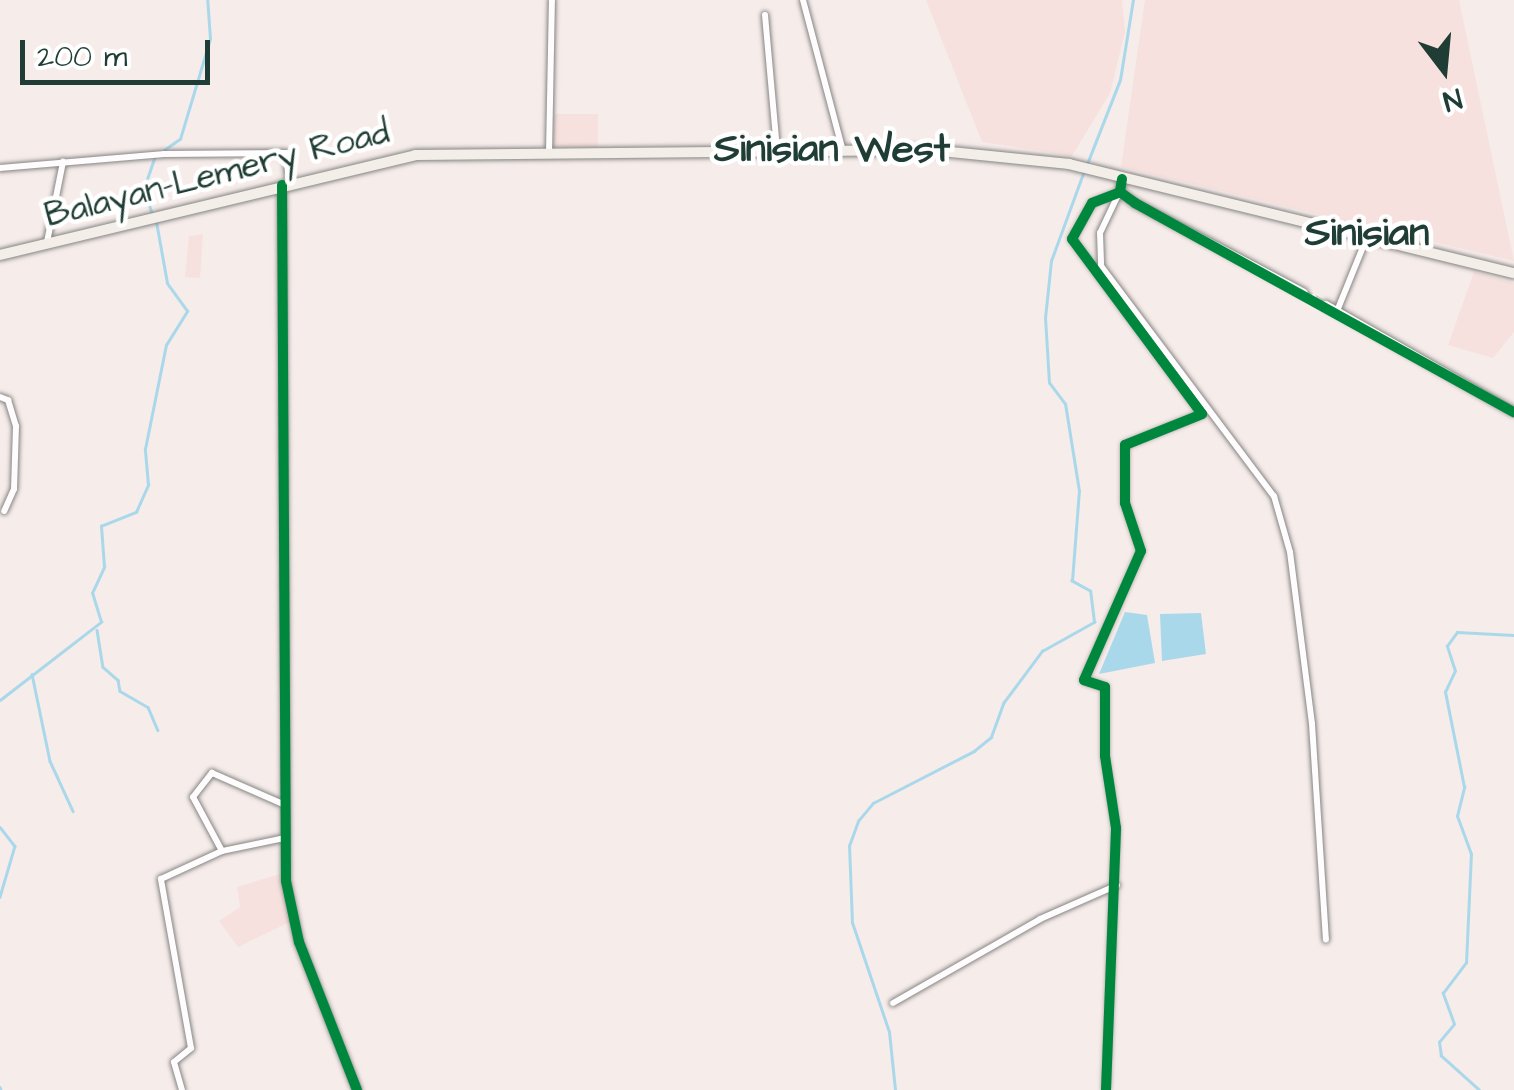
<!DOCTYPE html>
<style>
body{margin:0}
#map{position:relative;width:1514px;height:1090px;overflow:hidden;background:#f6ecea;font-family:"Architects Daughter",sans-serif}
div>[style]{position:absolute}
.built>*{inset:0;background:#f6e1de;transform-origin:0 0}
.water>*{inset:0;background:#aad8eb}
.stream>*{height:2.5px;margin:-1.25px;padding:0 1.25px;transform-origin:1.25px;border-radius:1.25px;background:#aad8eb}
.tertiary-tunnel>*{height:8px;margin-top:-4px;transform-origin:0;background:repeating-linear-gradient(90deg,#cbc9c6 0 8px,transparent 0 12px)}
.roads{filter:drop-shadow(0 0 2px #858684) drop-shadow(0 0 2px #858684)}
.minor>*{height:6px;margin:-3px;padding:0 3px;transform-origin:3px;border-radius:3px;background:#fefcfc}
.tertiary>*{height:8px;margin:-4px;padding:0 4px;transform-origin:4px;border-radius:4px;background:#fefcfc}
.primary>*{height:10px;margin:-5px;padding:0 5px;transform-origin:5px;border-radius:5px;background:#f3eee7}
.cycleway>*{height:10px;margin:-5px;padding:0 5px;transform-origin:5px;border-radius:5px;background:#00873e}
span{translate:-50% -50%;white-space:nowrap;text-align:center;line-height:1.15;-webkit-text-stroke:9px #fff;paint-order:stroke}
.street-label{font-size:35px;color:#1f3d34}
.quarter-label{font-size:40px;color:#1f3d34;font-weight:700}
.north{position:absolute;left:1394px;top:20px;width:100px;height:100px;-webkit-text-stroke:8px #fff;paint-order:stroke;rotate:164deg;font-size:28px;font-weight:700;line-height:40px;text-align:center;color:#1f3d34}
.north::after{content:'';display:block;margin:auto;width:35px;height:45px;background:#1f3d34;clip-path:polygon(50% 0,100% 100%,50% 72%,0 100%)}
.scale{position:absolute;left:20px;top:40px;width:190px;height:45px;box-sizing:border-box;border:5px solid #1f3d34;border-top:0;padding-left:12px;font-size:30px;line-height:35px;white-space:nowrap;color:#1f3d34;-webkit-text-stroke:8px #fff;paint-order:stroke}
</style>
<div id="map">
<div class="built">
<i style="clip-path:polygon(926px 0,1122px 0,1125px 32px,1110px 93px,1072px 156px,982px 142px)"></i>
<i style="clip-path:polygon(1145px 0,1459px 0,1514px 261px,1121px 167px)"></i>
<i style="left:553px;top:114px;width:45px;height:33px"></i>
<i style="clip-path:polygon(203px 234px,200px 278px,185px 277px,189px 236px)"></i>
<i style="clip-path:polygon(1474px 272px,1514px 283px,1514px 332px,1493px 358px,1448px 345px)"></i>
<i style="clip-path:polygon(280px 874px,290px 922px,238px 947px,219px 921px,240px 907px,237px 887px)"></i>
</div>
<div class="water">
<i style="clip-path:polygon(1125px 612px,1147px 615px,1155px 663px,1099px 674px)"></i>
<i style="clip-path:polygon(1201px 613px,1206px 654px,1162px 661px,1160px 614px)"></i>
</div>
<div class="stream">
<i style="left:164px;top:150px;width:19px;rotate:-35deg"></i>
<i style="left:180px;top:139px;width:104px;rotate:-73.3deg"></i>
<i style="left:210px;top:39px;width:39px;rotate:-94deg"></i>
<i style="left:1087px;top:164px;width:90px;rotate:-68.6deg"></i>
<i style="left:1120px;top:80px;width:81px;rotate:-80.8deg"></i>
<i style="left:152px;top:215px;width:28px;rotate:-107deg"></i>
<i style="left:144px;top:188px;width:31px;rotate:-71deg"></i>
<i style="left:97px;top:630px;width:37px;rotate:81deg"></i>
<i style="left:103px;top:667px;width:20px;rotate:41deg"></i>
<i style="left:118px;top:680px;width:11px;rotate:80deg"></i>
<i style="left:120px;top:691px;width:32px;rotate:30deg"></i>
<i style="left:148px;top:707px;width:25px;rotate:67deg"></i>
<i style="left:32px;top:674px;width:89px;rotate:78.3deg"></i>
<i style="left:50px;top:761px;width:55px;rotate:65.3deg"></i>
<i style="left:0;top:700px;width:128px;rotate:-37.7deg"></i>
<i style="left:101px;top:622px;width:30px;rotate:-107deg"></i>
<i style="left:92px;top:593px;width:29px;rotate:-65deg"></i>
<i style="left:104px;top:567px;width:41px;rotate:-94.2deg"></i>
<i style="left:101px;top:526px;width:38px;rotate:-22deg"></i>
<i style="left:136px;top:512px;width:30px;rotate:-66deg"></i>
<i style="left:148px;top:485px;width:36px;rotate:-95deg"></i>
<i style="left:145px;top:449px;width:106px;rotate:-78.6deg"></i>
<i style="left:166px;top:345px;width:40px;rotate:-58deg"></i>
<i style="left:187px;top:311px;width:34px;rotate:-126deg"></i>
<i style="left:167px;top:283px;width:62px;rotate:-100.2deg"></i>
<i style="left:0;top:827px;width:24px;rotate:52deg"></i>
<i style="left:15px;top:846px;width:53px;rotate:106.4deg"></i>
<i style="left:0;top:1087px;width:3px;rotate:72deg"></i>
<i style="left:895px;top:1090px;width:58px;rotate:-95.9deg"></i>
<i style="left:889px;top:1032px;width:115px;rotate:-108.7deg"></i>
<i style="left:852px;top:923px;width:77px;rotate:-92.2deg"></i>
<i style="left:849px;top:846px;width:27px;rotate:-70deg"></i>
<i style="left:858px;top:821px;width:23px;rotate:-50deg"></i>
<i style="left:873px;top:803px;width:114px;rotate:-27.2deg"></i>
<i style="left:974px;top:751px;width:22px;rotate:-39deg"></i>
<i style="left:991px;top:737px;width:37px;rotate:-70deg"></i>
<i style="left:1004px;top:702px;width:64px;rotate:-53.3deg"></i>
<i style="left:1042px;top:651px;width:60px;rotate:-29.1deg"></i>
<i style="left:1094px;top:622px;width:31px;rotate:-97deg"></i>
<i style="left:1090px;top:591px;width:21px;rotate:-151deg"></i>
<i style="left:1072px;top:581px;width:90px;rotate:-85.6deg"></i>
<i style="left:1079px;top:491px;width:88px;rotate:-99.1deg"></i>
<i style="left:1065px;top:404px;width:26px;rotate:-127deg"></i>
<i style="left:1049px;top:383px;width:65px;rotate:-93.5deg"></i>
<i style="left:1045px;top:318px;width:57px;rotate:-84deg"></i>
<i style="left:1051px;top:261px;width:96px;rotate:-69.9deg"></i>
<i style="left:1479px;top:1090px;width:51px;rotate:-138.2deg"></i>
<i style="left:1441px;top:1056px;width:14px;rotate:-98deg"></i>
<i style="left:1439px;top:1042px;width:23px;rotate:-50deg"></i>
<i style="left:1454px;top:1024px;width:33px;rotate:-110deg"></i>
<i style="left:1443px;top:993px;width:38px;rotate:-53deg"></i>
<i style="left:1466px;top:963px;width:109px;rotate:-87.4deg"></i>
<i style="left:1471px;top:854px;width:40px;rotate:-110.2deg"></i>
<i style="left:1457px;top:816px;width:30px;rotate:-76deg"></i>
<i style="left:1464px;top:787px;width:97px;rotate:-101.3deg"></i>
<i style="left:1445px;top:692px;width:23px;rotate:-65deg"></i>
<i style="left:1455px;top:671px;width:26px;rotate:-108deg"></i>
<i style="left:1447px;top:646px;width:17px;rotate:-54deg"></i>
<i style="left:1457px;top:632px;width:57px;rotate:3deg"></i>
</div>
<div class="tertiary-tunnel">
<i style="left:1304px;top:293px;width:25px;rotate:29deg"></i>
</div>
<div class="roads">
<div class="minor">
<i style="left:803px;top:0;width:156px;rotate:75.2deg"></i>
<i style="left:765px;top:15px;width:136px;rotate:84.9deg"></i>
<i style="left:549px;top:153px;width:153px;rotate:-88.9deg"></i>
<i style="left:0;top:168px;width:165px;rotate:-4.9deg"></i>
<i style="left:164px;top:154px;width:122px;rotate:-0.5deg"></i>
<i style="left:286px;top:153px;width:30px;rotate:84deg"></i>
<i style="left:1119px;top:193px;width:44px;rotate:115.4deg"></i>
<i style="left:1100px;top:233px;width:33px;rotate:88deg"></i>
<i style="left:1101px;top:266px;width:288px;rotate:53.1deg"></i>
<i style="left:1274px;top:496px;width:58px;rotate:74.1deg"></i>
<i style="left:1290px;top:552px;width:173px;rotate:82.7deg"></i>
<i style="left:1312px;top:724px;width:216px;rotate:86.3deg"></i>
<i style="left:47px;top:242px;width:82px;rotate:-78.7deg"></i>
<i style="left:1337px;top:311px;width:80px;rotate:-67.9deg"></i>
<i style="left:0;top:397px;width:9px;rotate:21deg"></i>
<i style="left:8px;top:400px;width:27px;rotate:73deg"></i>
<i style="left:16px;top:426px;width:63px;rotate:91.8deg"></i>
<i style="left:14px;top:489px;width:24px;rotate:114deg"></i>
<i style="left:222px;top:851px;width:64px;rotate:-11.7deg"></i>
<i style="left:893px;top:1003px;width:169px;rotate:-29.7deg"></i>
<i style="left:1040px;top:919px;width:84px;rotate:-23.8deg"></i>
<i style="left:182px;top:1090px;width:29px;rotate:-106deg"></i>
<i style="left:174px;top:1062px;width:22px;rotate:-39deg"></i>
<i style="left:191px;top:1048px;width:172px;rotate:-100.1deg"></i>
<i style="left:161px;top:879px;width:67px;rotate:-24.7deg"></i>
<i style="left:222px;top:851px;width:61px;rotate:-118.2deg"></i>
<i style="left:193px;top:797px;width:31px;rotate:-52deg"></i>
<i style="left:212px;top:773px;width:80px;rotate:23.7deg"></i>
<i style="left:1106px;top:1090px;width:262px;rotate:-87.8deg"></i>
<i style="left:1116px;top:828px;width:73px;rotate:-98.7deg"></i>
<i style="left:1105px;top:756px;width:69px;rotate:-90deg"></i>
<i style="left:1105px;top:687px;width:22px;rotate:-162deg"></i>
<i style="left:1084px;top:680px;width:141px;rotate:-66.2deg"></i>
<i style="left:1141px;top:551px;width:51px;rotate:-108.4deg"></i>
<i style="left:1125px;top:503px;width:58px;rotate:-90deg"></i>
<i style="left:1125px;top:445px;width:83px;rotate:-21.9deg"></i>
<i style="left:1202px;top:414px;width:218px;rotate:-126.6deg"></i>
<i style="left:1072px;top:239px;width:41px;rotate:-60.9deg"></i>
<i style="left:1092px;top:203px;width:30px;rotate:-21deg"></i>
</div>
<div class="tertiary">
<i style="left:1122px;top:178px;width:14px;rotate:98deg"></i>
<i style="left:1120px;top:192px;width:19px;rotate:36deg"></i>
<i style="left:1135px;top:203px;width:191px;rotate:28deg"></i>
<i style="left:282px;top:185px;width:696px;rotate:89.67deg"></i>
<i style="left:286px;top:881px;width:62px;rotate:78deg"></i>
<i style="left:299px;top:942px;width:159px;rotate:68.6deg"></i>
<i style="left:1326px;top:305px;width:216px;rotate:29.6deg"></i>
</div>
<div class="primary">
<i style="left:0;top:255px;width:427px;rotate:-13.5deg"></i>
<i style="left:415px;top:155px;width:516px;rotate:-0.56deg"></i>
<i style="left:931px;top:150px;width:139px;rotate:5.8deg"></i>
<i style="left:1069px;top:164px;width:458px;rotate:13.8deg"></i>
</div>
</div>
<div class="cycleway">
<i style="left:1122px;top:179px;width:13px;rotate:99deg"></i>
<i style="left:1120px;top:192px;width:19px;rotate:36deg"></i>
<i style="left:1135px;top:203px;width:433px;rotate:28.9deg"></i>
<i style="left:282px;top:185px;width:696px;rotate:89.67deg"></i>
<i style="left:286px;top:881px;width:62px;rotate:78deg"></i>
<i style="left:299px;top:942px;width:159px;rotate:68.6deg"></i>
<i style="left:1106px;top:1090px;width:262px;rotate:-87.8deg"></i>
<i style="left:1116px;top:828px;width:73px;rotate:-98.7deg"></i>
<i style="left:1105px;top:756px;width:69px;rotate:-90deg"></i>
<i style="left:1105px;top:687px;width:22px;rotate:-162deg"></i>
<i style="left:1084px;top:680px;width:141px;rotate:-66.2deg"></i>
<i style="left:1141px;top:551px;width:51px;rotate:-108.4deg"></i>
<i style="left:1125px;top:503px;width:58px;rotate:-90deg"></i>
<i style="left:1125px;top:445px;width:83px;rotate:-21.9deg"></i>
<i style="left:1202px;top:414px;width:218px;rotate:-126.6deg"></i>
<i style="left:1072px;top:239px;width:41px;rotate:-60.9deg"></i>
<i style="left:1092px;top:203px;width:30px;rotate:-21deg"></i>
</div>
<div class="street-label">
<span style="left:217px;top:174px;rotate:-14deg">Balayan-Lemery Road</span>
</div>
<div class="quarter-label">
<span style="left:832px;top:150px">Sinisian West</span>
<span style="left:1367px;top:234px">Sinisian</span>
</div>
<div class="north">N</div>
<div class="scale">200 m</div>
</div>
